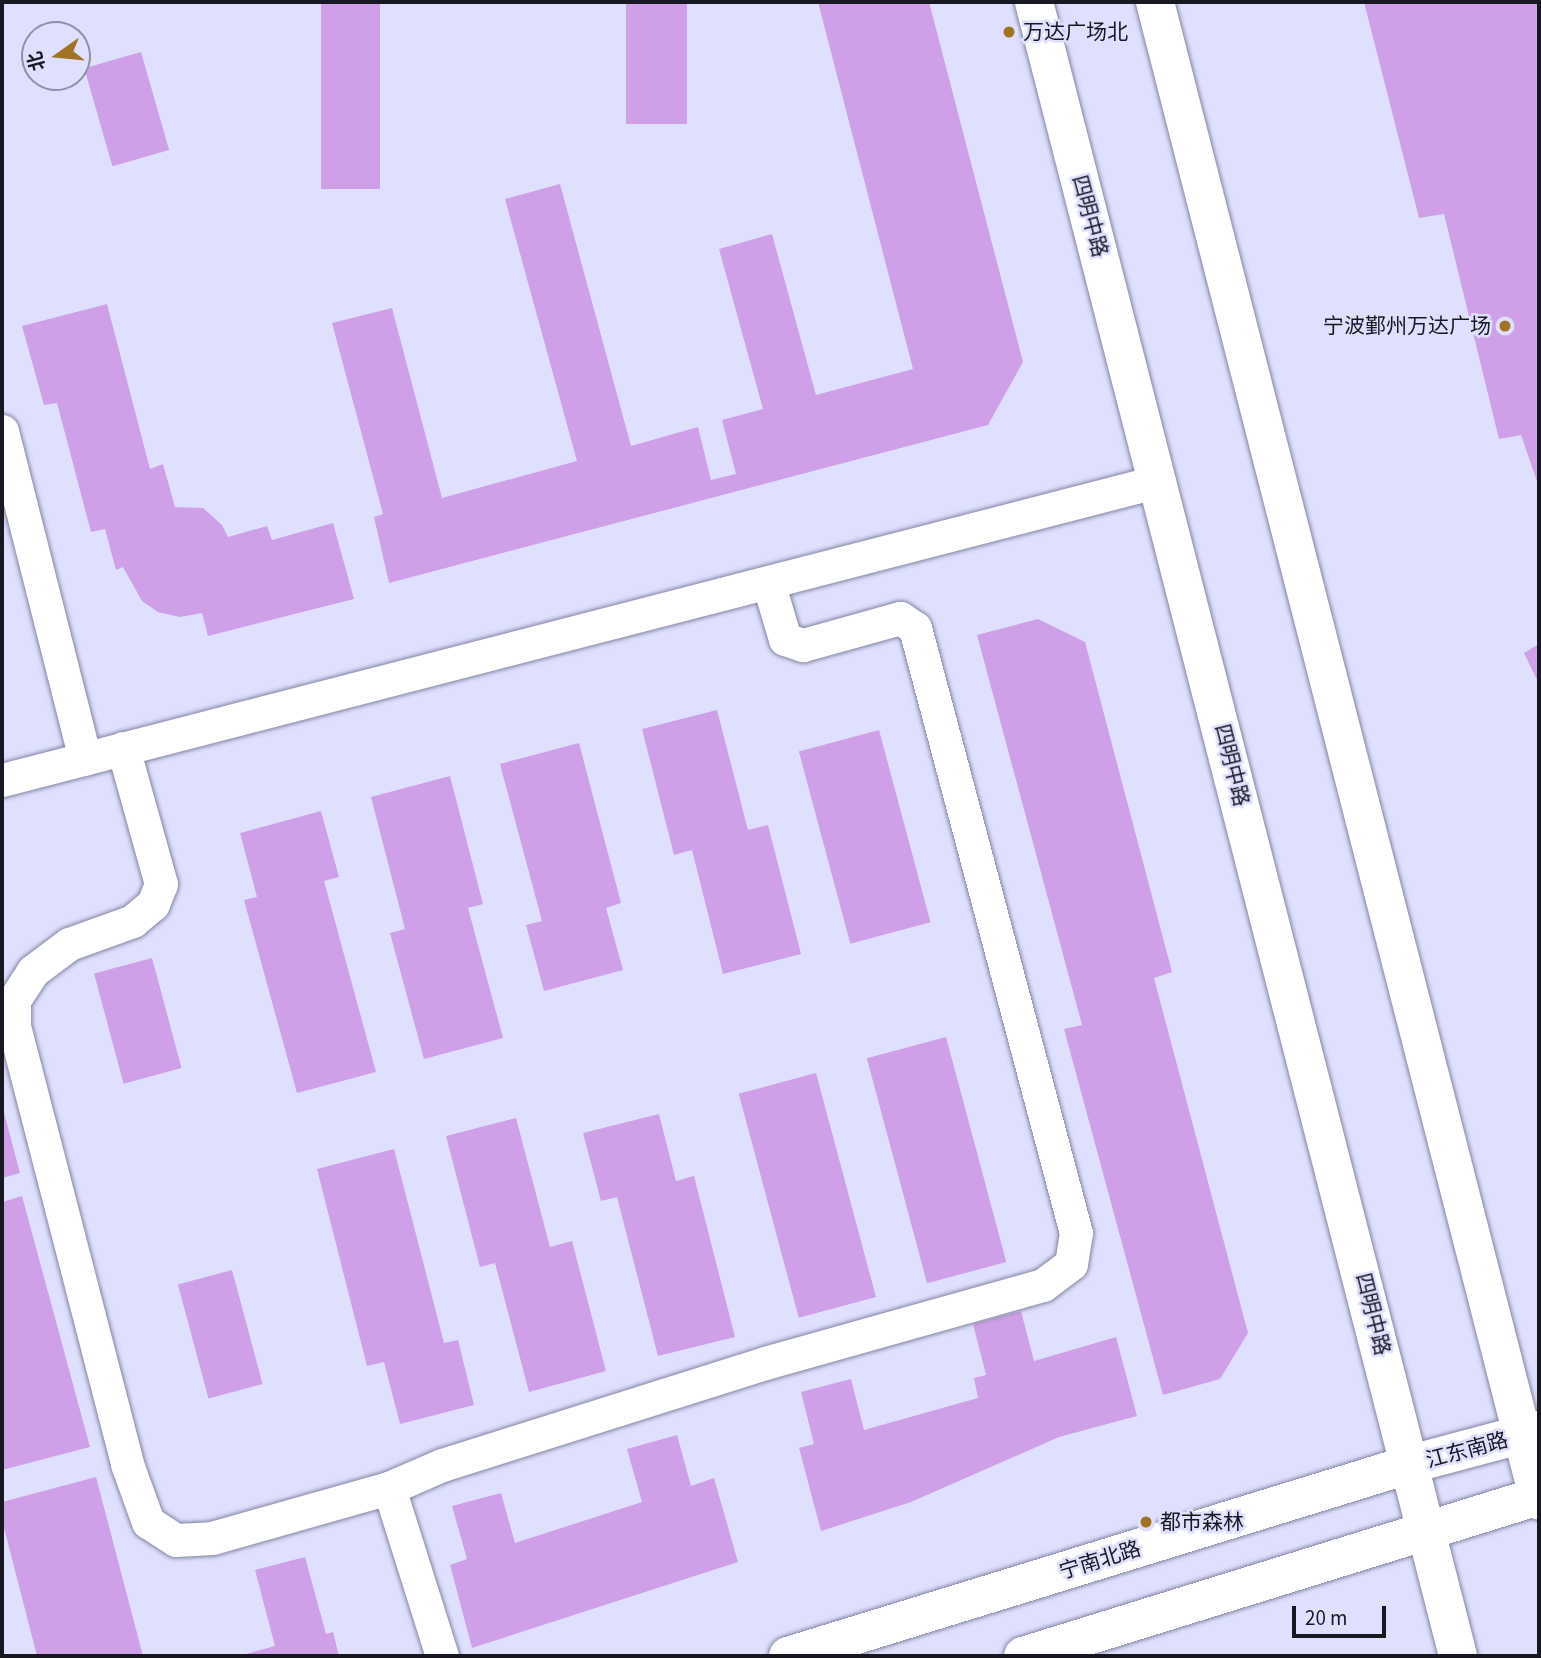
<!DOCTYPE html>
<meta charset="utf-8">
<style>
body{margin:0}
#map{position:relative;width:1541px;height:1658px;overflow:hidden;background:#dee0fe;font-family:"Source Sans 3","Noto Sans SC",sans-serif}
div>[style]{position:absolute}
.building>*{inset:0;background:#cfa0e7;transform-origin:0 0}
.roads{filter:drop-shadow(0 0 2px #8485a1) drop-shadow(0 0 2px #8485a1)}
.minor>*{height:33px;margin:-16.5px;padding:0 16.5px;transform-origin:16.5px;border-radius:16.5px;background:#fff}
.major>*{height:38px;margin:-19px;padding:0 19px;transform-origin:19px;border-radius:19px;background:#fff}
.dots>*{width:19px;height:19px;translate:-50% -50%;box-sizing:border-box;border:4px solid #dee0fe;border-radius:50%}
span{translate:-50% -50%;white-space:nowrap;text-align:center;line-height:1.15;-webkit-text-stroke:5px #dee0fe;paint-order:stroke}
.poi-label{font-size:21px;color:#181822}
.left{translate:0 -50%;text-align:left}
.right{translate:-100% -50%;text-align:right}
.street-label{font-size:21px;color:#181822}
.frame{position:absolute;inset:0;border:4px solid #181822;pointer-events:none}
.north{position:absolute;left:21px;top:21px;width:70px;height:70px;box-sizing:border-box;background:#dee0fe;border:2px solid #8f90a6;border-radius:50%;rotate:255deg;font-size:19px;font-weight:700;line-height:28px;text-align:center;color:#181822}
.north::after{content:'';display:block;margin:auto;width:24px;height:32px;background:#a17325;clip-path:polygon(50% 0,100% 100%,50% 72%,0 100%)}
.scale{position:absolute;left:1292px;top:1606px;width:94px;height:32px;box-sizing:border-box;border:4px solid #181822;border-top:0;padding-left:9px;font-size:21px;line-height:24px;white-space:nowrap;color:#181822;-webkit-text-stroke:5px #dee0fe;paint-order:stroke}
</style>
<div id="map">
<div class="building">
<i style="left:321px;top:2px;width:59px;height:187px"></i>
<i style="left:626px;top:2px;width:61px;height:122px"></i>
<i style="clip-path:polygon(818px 2px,929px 2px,1023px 362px,988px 425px,389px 583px,374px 517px,383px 514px,332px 323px,392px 308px,442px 498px,577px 461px,505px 199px,560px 184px,631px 446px,698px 427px,711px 480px,736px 474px,722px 420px,763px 409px,719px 249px,772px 234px,816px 395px,913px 369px)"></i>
<i style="clip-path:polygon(1364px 2px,1539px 2px,1539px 487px,1521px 435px,1499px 439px,1444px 214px,1419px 218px)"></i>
<i style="left:141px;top:52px;width:102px;height:59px;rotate:74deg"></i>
<i style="clip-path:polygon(107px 304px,150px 469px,163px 464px,175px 507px,203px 508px,222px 525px,228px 537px,267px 526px,272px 540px,333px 523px,354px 599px,208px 636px,202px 613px,180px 617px,158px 612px,142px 601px,123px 567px,116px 570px,105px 529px,91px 532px,57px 403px,44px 405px,22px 326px)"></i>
<i style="clip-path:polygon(1038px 619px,1085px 642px,1172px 972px,1154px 978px,1248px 1333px,1220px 1379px,1163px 1395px,1064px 1029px,1082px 1025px,977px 635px)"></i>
<i style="clip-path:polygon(1539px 644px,1539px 684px,1524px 653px)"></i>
<i style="clip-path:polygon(717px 710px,748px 830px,768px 825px,801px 954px,723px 974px,692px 850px,674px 855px,642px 729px)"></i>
<i style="left:879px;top:730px;width:199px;height:83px;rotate:75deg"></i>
<i style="clip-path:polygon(579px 743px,621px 903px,606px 908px,623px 970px,544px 991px,526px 925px,542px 921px,500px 764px)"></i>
<i style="clip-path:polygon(450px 776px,483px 904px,468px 908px,503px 1038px,424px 1059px,390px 933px,405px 929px,371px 797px)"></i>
<i style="clip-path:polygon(321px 811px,339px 877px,324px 881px,376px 1072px,297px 1093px,244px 900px,257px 897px,240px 833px)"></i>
<i style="left:152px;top:958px;width:114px;height:60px;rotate:75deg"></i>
<i style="left:946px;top:1037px;width:233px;height:82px;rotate:75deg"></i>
<i style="left:816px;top:1073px;width:232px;height:80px;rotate:75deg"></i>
<i style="clip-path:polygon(2px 1105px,20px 1173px,2px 1178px)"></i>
<i style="clip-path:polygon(659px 1114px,676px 1181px,694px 1176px,735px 1337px,658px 1356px,617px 1197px,601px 1201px,583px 1133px)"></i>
<i style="clip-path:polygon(516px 1118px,550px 1247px,572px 1241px,606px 1371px,529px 1392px,495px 1263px,480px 1267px,446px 1136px)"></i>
<i style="clip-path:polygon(394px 1149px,444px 1343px,458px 1340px,474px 1405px,400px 1424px,384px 1362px,367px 1366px,317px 1169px)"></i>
<i style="clip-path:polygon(22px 1196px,90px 1447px,2px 1470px,2px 1202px)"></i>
<i style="left:232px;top:1270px;width:118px;height:56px;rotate:75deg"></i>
<i style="clip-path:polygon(1021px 1311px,1034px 1361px,1116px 1337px,1137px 1416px,1059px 1437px,911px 1502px,821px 1531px,799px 1448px,814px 1444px,801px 1392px,851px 1379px,864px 1430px,978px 1398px,974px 1378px,986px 1375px,973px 1324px)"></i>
<i style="clip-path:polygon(677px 1435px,691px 1486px,714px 1478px,738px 1562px,472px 1648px,450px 1565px,467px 1559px,452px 1506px,501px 1493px,515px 1543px,642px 1502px,627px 1449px)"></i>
<i style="clip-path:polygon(96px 1477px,143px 1656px,37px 1656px,2px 1520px,2px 1502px)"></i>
<i style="clip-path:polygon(305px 1557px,326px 1634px,333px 1632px,339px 1656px,238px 1656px,275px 1646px,255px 1570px)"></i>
</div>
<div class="roads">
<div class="minor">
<i style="left:2px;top:431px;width:338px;rotate:75.8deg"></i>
<i style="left:123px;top:748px;width:141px;rotate:74.4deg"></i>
<i style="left:161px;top:884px;width:22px;rotate:112deg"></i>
<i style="left:153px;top:904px;width:26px;rotate:140deg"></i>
<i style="left:133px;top:921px;width:68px;rotate:160.2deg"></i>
<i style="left:69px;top:944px;width:45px;rotate:143.1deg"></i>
<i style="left:33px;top:971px;width:35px;rotate:123deg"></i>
<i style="left:14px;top:1000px;width:26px;rotate:90deg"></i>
<i style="left:14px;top:1026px;width:452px;rotate:75.5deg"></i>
<i style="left:127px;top:1464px;width:62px;rotate:70.1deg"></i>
<i style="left:148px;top:1522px;width:33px;rotate:33deg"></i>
<i style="left:176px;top:1540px;width:36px;rotate:-3deg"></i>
<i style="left:212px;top:1538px;width:184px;rotate:-15.8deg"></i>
<i style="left:389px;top:1488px;width:58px;rotate:-23.5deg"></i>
<i style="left:442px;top:1465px;width:339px;rotate:-17.5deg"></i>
<i style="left:765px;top:1363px;width:289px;rotate:-15.7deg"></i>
<i style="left:1043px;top:1285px;width:35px;rotate:-37deg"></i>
<i style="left:1071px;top:1264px;width:31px;rotate:-81deg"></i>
<i style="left:1076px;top:1233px;width:626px;rotate:-104.9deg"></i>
<i style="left:915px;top:628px;width:18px;rotate:-146deg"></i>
<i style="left:900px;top:618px;width:101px;rotate:164.4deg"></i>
<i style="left:803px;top:645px;width:19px;rotate:-162deg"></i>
<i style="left:785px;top:639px;width:59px;rotate:-106.6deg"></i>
<i style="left:2px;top:780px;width:1195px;rotate:-14.49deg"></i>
<i style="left:389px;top:1488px;width:176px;rotate:72.5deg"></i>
</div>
<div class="major">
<i style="left:1034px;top:2px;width:1707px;rotate:75.62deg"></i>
<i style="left:1155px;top:2px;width:1547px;rotate:75.63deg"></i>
<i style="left:788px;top:1656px;width:652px;rotate:-17.13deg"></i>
<i style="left:1411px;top:1464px;width:132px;rotate:-14.9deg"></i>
<i style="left:1023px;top:1656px;width:540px;rotate:-17.23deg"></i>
</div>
</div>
<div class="dots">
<i style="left:1009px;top:32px;background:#a17325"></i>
<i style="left:1505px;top:326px;background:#a17325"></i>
<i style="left:1146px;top:1522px;background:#a17325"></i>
</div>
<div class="poi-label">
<span class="left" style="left:1023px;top:32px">万达广场北</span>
<span class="right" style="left:1491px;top:326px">宁波鄞州万达广场</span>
<span class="left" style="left:1160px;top:1522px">都市森林</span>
</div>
<div class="street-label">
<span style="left:1090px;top:216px;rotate:75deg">四明中路</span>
<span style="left:1232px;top:765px;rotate:76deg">四明中路</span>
<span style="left:1373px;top:1314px;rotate:76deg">四明中路</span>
<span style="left:1467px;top:1450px;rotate:-15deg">江东南路</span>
<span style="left:1100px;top:1560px;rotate:-17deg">宁南北路</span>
</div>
<div class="frame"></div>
<div class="north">北</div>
<div class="scale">20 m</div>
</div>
